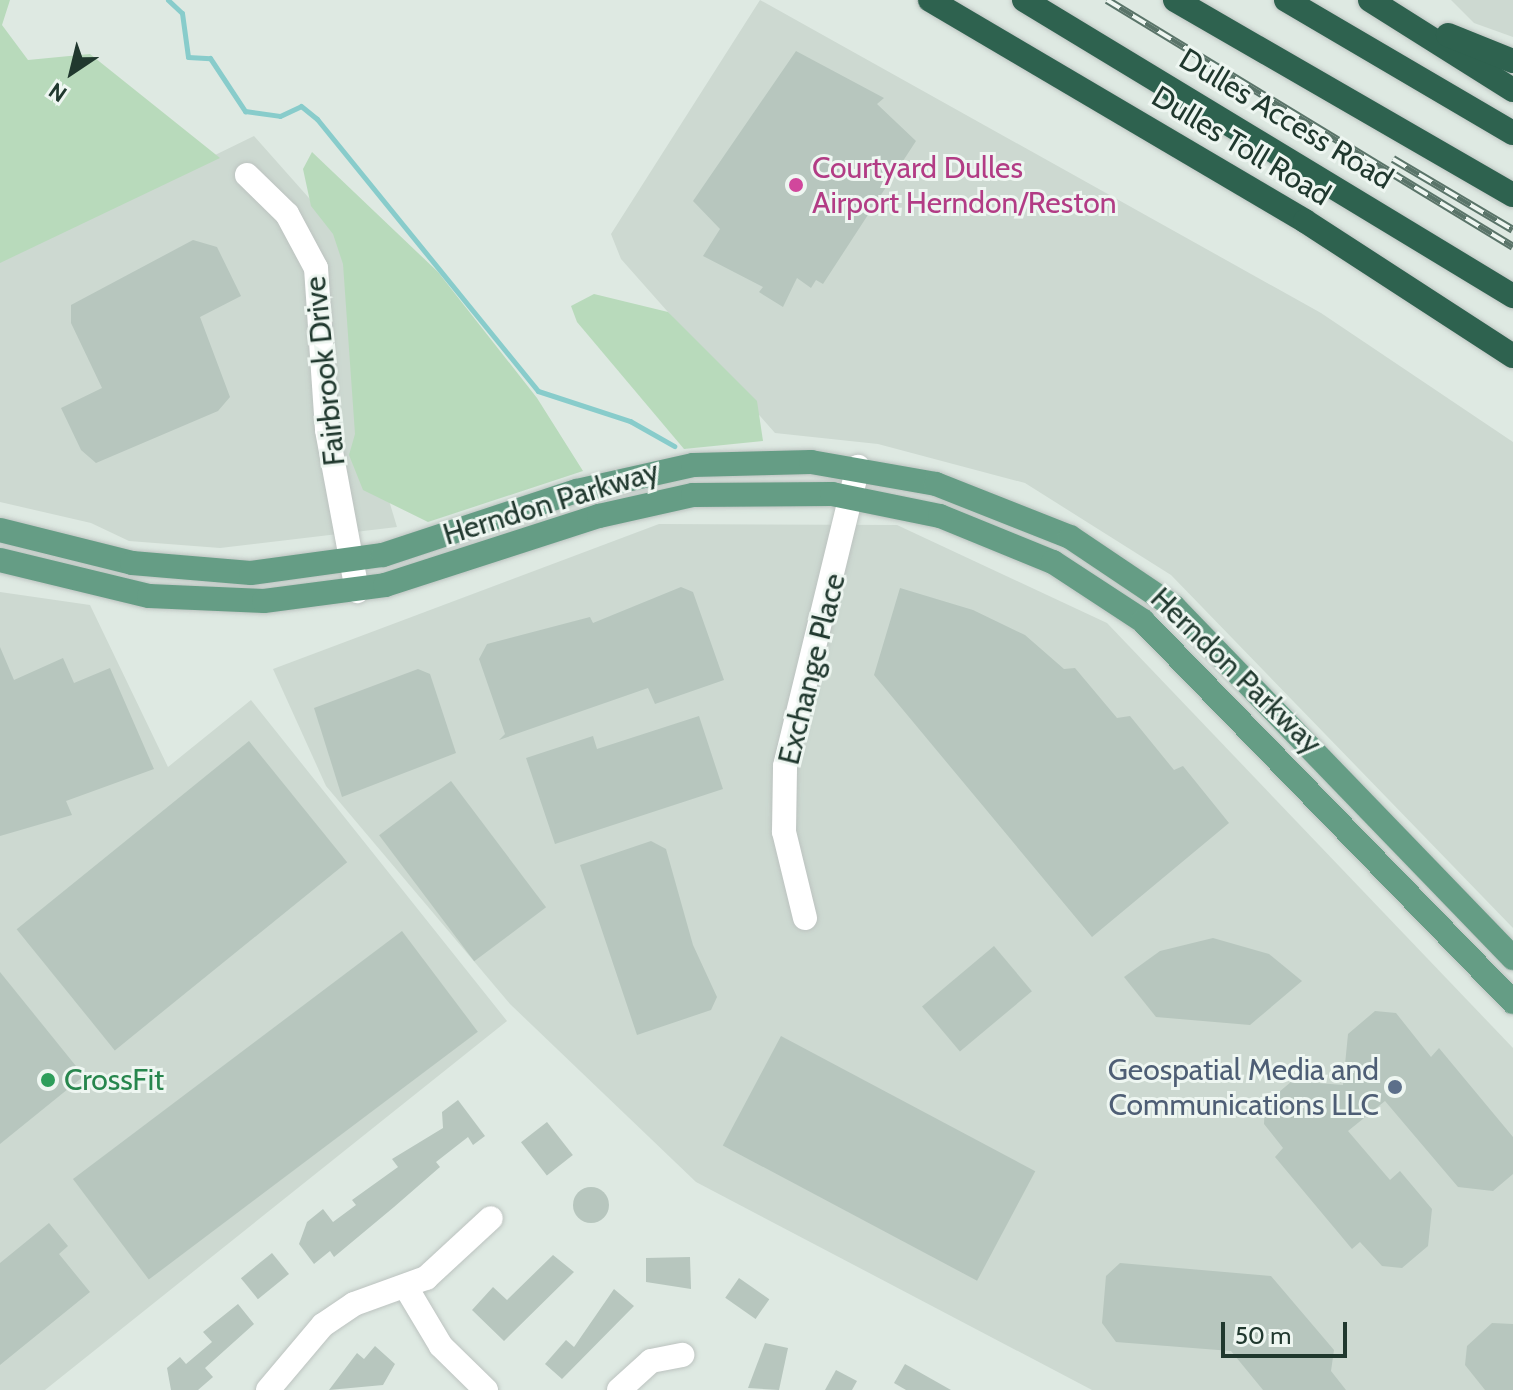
<!DOCTYPE html>
<style>
body{margin:0}
#map{position:relative;width:1513px;height:1390px;overflow:hidden;background:#dee9e2;font-family:Cabin,sans-serif}
div>[style]{position:absolute}
.built>*{inset:0;background:#cdd9d1}
.green>*{inset:0;background:#b8dabb}
.stream>*{height:5px;margin:-2.5px;padding:0 2.5px;transform-origin:2.5px;border-radius:2.5px;background:#88cccb}
.building>*{inset:0;background:#b7c6be;transform-origin:0 0}
.round{border-radius:50%}
.roads{filter:drop-shadow(0 0 2px #bcc3c0) drop-shadow(0 0 2px #bcc3c0)}
.minor>*{height:24px;margin:-12px;padding:0 12px;transform-origin:12px;border-radius:12px;background:#fff}
.major>*{height:24px;margin:-12px;padding:0 12px;transform-origin:12px;border-radius:12px;background:#659d85}
.highway>*{height:24px;margin:-12px;padding:0 12px;transform-origin:12px;border-radius:12px;background:#2e624f}
.rail>*{height:8px;margin-top:-4px;transform-origin:0;background:repeating-linear-gradient(90deg,#eef6f1 0 15px,#5a7469 0 30px);box-sizing:border-box;border-block:2px solid #5a7469}
.dots>*{width:22px;height:22px;translate:-50% -50%;box-sizing:border-box;border:4px solid #eef6f1;border-radius:50%}
span{translate:-50% -50%;white-space:nowrap;text-align:center;line-height:1.15;-webkit-text-stroke:6px #eef6f1;paint-order:stroke}
.street-label{font-size:30px;color:#20382e}
.hotel-label{font-size:30px;color:#b23c85}
.left{translate:0 -50%;text-align:left}
.service-label{font-size:30px;color:#4e5e75}
.right{translate:-100% -50%;text-align:right}
.leisure-label{font-size:30px;color:#27864d}
.north{position:absolute;left:32px;top:32px;width:80px;height:80px;-webkit-text-stroke:6px #eef6f1;paint-order:stroke;rotate:215deg;font-size:22px;font-weight:700;line-height:32px;text-align:center;color:#20382e}
.north::after{content:'';display:block;margin:auto;width:28px;height:36px;background:#20382e;clip-path:polygon(50% 0,100% 100%,50% 72%,0 100%)}
.scale{position:absolute;left:1221px;top:1322px;width:126px;height:36px;box-sizing:border-box;border:4px solid #20382e;border-top:0;padding-left:10px;font-size:24px;line-height:28px;white-space:nowrap;color:#20382e;-webkit-text-stroke:6px #eef6f1;paint-order:stroke}
</style>
<div id="map">
<div class="built">
<i style="clip-path:polygon(760px 0,1321px 313px,1513px 442px,1513px 928px,1171px 575px,1025px 483px,878px 444px,775px 433px,621px 259px,611px 234px)"></i>
<i style="clip-path:polygon(1451px 0,1513px 0,1513px 37px,1474px 23px)"></i>
<i style="clip-path:polygon(254px 136px,356px 251px,368px 431px,397px 527px,220px 548px,129px 541px,91px 523px,0 502px,0 260px)"></i>
<i style="clip-path:polygon(659px 524px,897px 525px,1107px 623px,1513px 1048px,1513px 1390px,1092px 1390px,696px 1182px,510px 1004px,326px 786px,273px 669px)"></i>
<i style="clip-path:polygon(0 592px,90px 605px,168px 767px,251px 700px,507px 1021px,45px 1390px,0 1390px)"></i>
</div>
<div class="green">
<i style="clip-path:polygon(0 0,10px 0,2px 25px,28px 60px,90px 54px,220px 158px,0 263px)"></i>
<i style="clip-path:polygon(312px 152px,438px 272px,537px 398px,583px 471px,428px 522px,363px 490px,349px 455px,355px 434px,343px 264px,333px 234px,311px 206px,303px 169px)"></i>
<i style="clip-path:polygon(594px 294px,668px 312px,757px 401px,763px 441px,684px 449px,577px 322px,571px 306px)"></i>
</div>
<div class="stream">
<i style="left:168px;top:0;width:19px;rotate:43deg"></i>
<i style="left:182px;top:13px;width:44px;rotate:82.2deg"></i>
<i style="left:188px;top:57px;width:22px;rotate:3deg"></i>
<i style="left:210px;top:58px;width:64px;rotate:56.6deg"></i>
<i style="left:245px;top:111px;width:35px;rotate:8deg"></i>
<i style="left:280px;top:116px;width:23px;rotate:-25deg"></i>
<i style="left:301px;top:106px;width:21px;rotate:39deg"></i>
<i style="left:317px;top:119px;width:350px;rotate:50.9deg"></i>
<i style="left:538px;top:391px;width:97px;rotate:18.1deg"></i>
<i style="left:630px;top:421px;width:51px;rotate:29.6deg"></i>
</div>
<div class="building">
<i style="clip-path:polygon(796px 51px,884px 98px,877px 104px,916px 141px,823px 284px,816px 280px,811px 288px,797px 278px,783px 307px,759px 292px,763px 287px,703px 256px,720px 229px,693px 201px)"></i>
<i style="clip-path:polygon(193px 240px,217px 247px,241px 296px,200px 317px,230px 397px,218px 411px,96px 463px,81px 450px,61px 408px,102px 388px,71px 323px,71px 305px)"></i>
<i style="clip-path:polygon(681px 587px,693px 592px,724px 680px,655px 704px,648px 688px,499px 740px,505px 734px,479px 659px,487px 644px,590px 617px,593px 623px)"></i>
<i style="clip-path:polygon(900px 588px,973px 610px,1025px 635px,1064px 669px,1075px 668px,1117px 718px,1130px 716px,1174px 770px,1183px 766px,1229px 823px,1092px 937px,874px 675px)"></i>
<i style="clip-path:polygon(0 647px,14px 680px,63px 658px,74px 683px,110px 668px,154px 769px,66px 801px,72px 815px,0 836px)"></i>
<i style="clip-path:polygon(418px 669px,430px 674px,456px 753px,342px 797px,314px 708px)"></i>
<i style="clip-path:polygon(699px 716px,723px 789px,555px 844px,526px 758px,593px 736px,597px 749px)"></i>
<i style="left:249px;top:741px;width:156px;height:299px;rotate:51deg"></i>
<i style="left:451px;top:781px;width:158px;height:90px;rotate:53deg"></i>
<i style="clip-path:polygon(651px 841px,666px 849px,693px 945px,717px 997px,711px 1010px,637px 1035px,580px 865px)"></i>
<i style="left:402px;top:931px;width:126px;height:412px;rotate:53deg"></i>
<i style="clip-path:polygon(1213px 938px,1269px 954px,1302px 981px,1250px 1025px,1156px 1017px,1124px 977px,1160px 951px)"></i>
<i style="left:994px;top:946px;width:59px;height:94px;rotate:50deg"></i>
<i style="clip-path:polygon(0 972px,84px 1076px,0 1144px)"></i>
<i style="clip-path:polygon(1375px 1011px,1396px 1013px,1431px 1057px,1439px 1048px,1513px 1137px,1513px 1174px,1493px 1191px,1458px 1187px,1385px 1101px,1348px 1131px,1390px 1180px,1400px 1171px,1432px 1209px,1428px 1246px,1402px 1268px,1382px 1266px,1360px 1242px,1352px 1249px,1275px 1157px,1283px 1148px,1264px 1124px,1265px 1104px,1292px 1081px,1343px 1085px,1348px 1034px)"></i>
<i style="left:781px;top:1036px;width:288px;height:124px;rotate:28deg"></i>
<i style="clip-path:polygon(458px 1100px,485px 1136px,473px 1145px,468px 1137px,436px 1162px,440px 1167px,394px 1207px,334px 1257px,330px 1251px,314px 1264px,299px 1244px,307px 1222px,323px 1209px,333px 1222px,356px 1205px,352px 1200px,398px 1167px,392px 1159px,443px 1128px,442px 1112px)"></i>
<i style="left:547px;top:1122px;width:42px;height:33px;rotate:52deg"></i>
<i class="round" style="left:573px;top:1187px;width:36px;height:36px"></i>
<i style="clip-path:polygon(49px 1223px,68px 1246px,59px 1254px,90px 1292px,0 1365px,0 1263px)"></i>
<i style="left:272px;top:1253px;width:27px;height:40px;rotate:51deg"></i>
<i style="clip-path:polygon(553px 1255px,574px 1272px,504px 1341px,472px 1310px,493px 1287px,507px 1300px)"></i>
<i style="clip-path:polygon(690px 1257px,691px 1289px,646px 1282px,646px 1258px)"></i>
<i style="clip-path:polygon(1120px 1263px,1271px 1276px,1334px 1350px,1331px 1371px,1346px 1390px,1263px 1390px,1231px 1351px,1116px 1342px,1102px 1323px,1106px 1276px)"></i>
<i style="left:739px;top:1278px;width:37px;height:24px;rotate:35deg"></i>
<i style="clip-path:polygon(614px 1289px,634px 1306px,562px 1379px,545px 1364px,566px 1340px,574px 1347px)"></i>
<i style="clip-path:polygon(238px 1304px,254px 1324px,205px 1368px,213px 1377px,198px 1390px,171px 1390px,167px 1368px,180px 1357px,186px 1364px,212px 1342px,203px 1332px)"></i>
<i style="clip-path:polygon(1492px 1323px,1513px 1324px,1513px 1390px,1485px 1390px,1465px 1365px,1467px 1346px)"></i>
<i style="clip-path:polygon(765px 1343px,788px 1348px,779px 1390px,748px 1388px)"></i>
<i style="clip-path:polygon(375px 1346px,395px 1364px,383px 1385px,329px 1390px,357px 1353px,364px 1359px)"></i>
<i style="clip-path:polygon(905px 1364px,951px 1390px,906px 1390px,894px 1383px)"></i>
<i style="clip-path:polygon(836px 1370px,857px 1381px,852px 1390px,825px 1390px)"></i>
</div>
<div class="roads">
<div class="minor">
<i style="left:247px;top:175px;width:56px;rotate:44.3deg"></i>
<i style="left:287px;top:214px;width:61px;rotate:61.8deg"></i>
<i style="left:316px;top:268px;width:162px;rotate:86.1deg"></i>
<i style="left:327px;top:430px;width:164px;rotate:79.4deg"></i>
<i style="left:805px;top:918px;width:89px;rotate:-103.7deg"></i>
<i style="left:784px;top:832px;width:66px;rotate:-89.1deg"></i>
<i style="left:785px;top:766px;width:308px;rotate:-76.3deg"></i>
<i style="left:407px;top:1289px;width:66px;rotate:59.2deg"></i>
<i style="left:441px;top:1346px;width:63px;rotate:44.4deg"></i>
<i style="left:268px;top:1390px;width:85px;rotate:-49.8deg"></i>
<i style="left:323px;top:1325px;width:37px;rotate:-34deg"></i>
<i style="left:354px;top:1304px;width:77px;rotate:-19.9deg"></i>
<i style="left:426px;top:1278px;width:88px;rotate:-42.7deg"></i>
<i style="left:619px;top:1390px;width:43px;rotate:-42.2deg"></i>
<i style="left:651px;top:1361px;width:32px;rotate:-11deg"></i>
</div>
<div class="major">
<i style="left:0;top:530px;width:136px;rotate:14deg"></i>
<i style="left:132px;top:563px;width:119px;rotate:4.8deg"></i>
<i style="left:251px;top:573px;width:133px;rotate:-7.8deg"></i>
<i style="left:383px;top:555px;width:204px;rotate:-18.3deg"></i>
<i style="left:577px;top:491px;width:119px;rotate:-12.6deg"></i>
<i style="left:693px;top:465px;width:118px;rotate:-1.5deg"></i>
<i style="left:811px;top:462px;width:127px;rotate:10deg"></i>
<i style="left:936px;top:484px;width:144px;rotate:21.6deg"></i>
<i style="left:1070px;top:537px;width:125px;rotate:33.9deg"></i>
<i style="left:1174px;top:607px;width:488px;rotate:46deg"></i>
<i style="left:0;top:560px;width:153px;rotate:13.6deg"></i>
<i style="left:149px;top:596px;width:115px;rotate:2.5deg"></i>
<i style="left:264px;top:601px;width:122px;rotate:-7.5deg"></i>
<i style="left:385px;top:585px;width:225px;rotate:-17.9deg"></i>
<i style="left:599px;top:516px;width:96px;rotate:-12.6deg"></i>
<i style="left:693px;top:495px;width:139px;rotate:-0.4deg"></i>
<i style="left:832px;top:494px;width:110px;rotate:11.5deg"></i>
<i style="left:940px;top:516px;width:122px;rotate:22.2deg"></i>
<i style="left:1053px;top:562px;width:108px;rotate:33.2deg"></i>
<i style="left:1143px;top:621px;width:531px;rotate:45.84deg"></i>
</div>
<div class="highway">
<i style="left:930px;top:0;width:435px;rotate:30.5deg"></i>
<i style="left:1305px;top:221px;width:248px;rotate:33deg"></i>
<i style="left:1024px;top:0;width:572px;rotate:31.19deg"></i>
<i style="left:1175px;top:0;width:390px;rotate:30deg"></i>
<i style="left:1286px;top:0;width:263px;rotate:30.4deg"></i>
<i style="left:1370px;top:0;width:169px;rotate:32.2deg"></i>
<i style="left:1448px;top:35px;width:70px;rotate:21.8deg"></i>
</div>
</div>
<div class="rail">
<i style="left:1107px;top:0;width:475px;rotate:31.3deg"></i>
<i style="left:1393px;top:159px;width:139px;rotate:30.6deg"></i>
</div>
<div class="dots">
<i style="left:796px;top:185px;background:#d1479c"></i>
<i style="left:48px;top:1080px;background:#2e9e5b"></i>
<i style="left:1395px;top:1087px;background:#5c6f8a"></i>
</div>
<div class="street-label">
<span style="left:1286px;top:119px;rotate:31deg">Dulles Access Road</span>
<span style="left:1241px;top:146px;rotate:31deg">Dulles Toll Road</span>
<span style="left:325px;top:371px;rotate:-96deg">Fairbrook Drive</span>
<span style="left:551px;top:503px;rotate:-17deg">Herndon Parkway</span>
<span style="left:812px;top:669px;rotate:-76deg">Exchange Place</span>
<span style="left:1236px;top:671px;rotate:44deg">Herndon Parkway</span>
</div>
<div class="hotel-label">
<span class="left" style="left:812px;top:185px">Courtyard Dulles<br>Airport Herndon/Reston</span>
</div>
<div class="service-label">
<span class="right" style="left:1379px;top:1087px">Geospatial Media and<br>Communications LLC</span>
</div>
<div class="leisure-label">
<span class="left" style="left:64px;top:1080px">CrossFit</span>
</div>
<div class="north">N</div>
<div class="scale">50 m</div>
</div>
